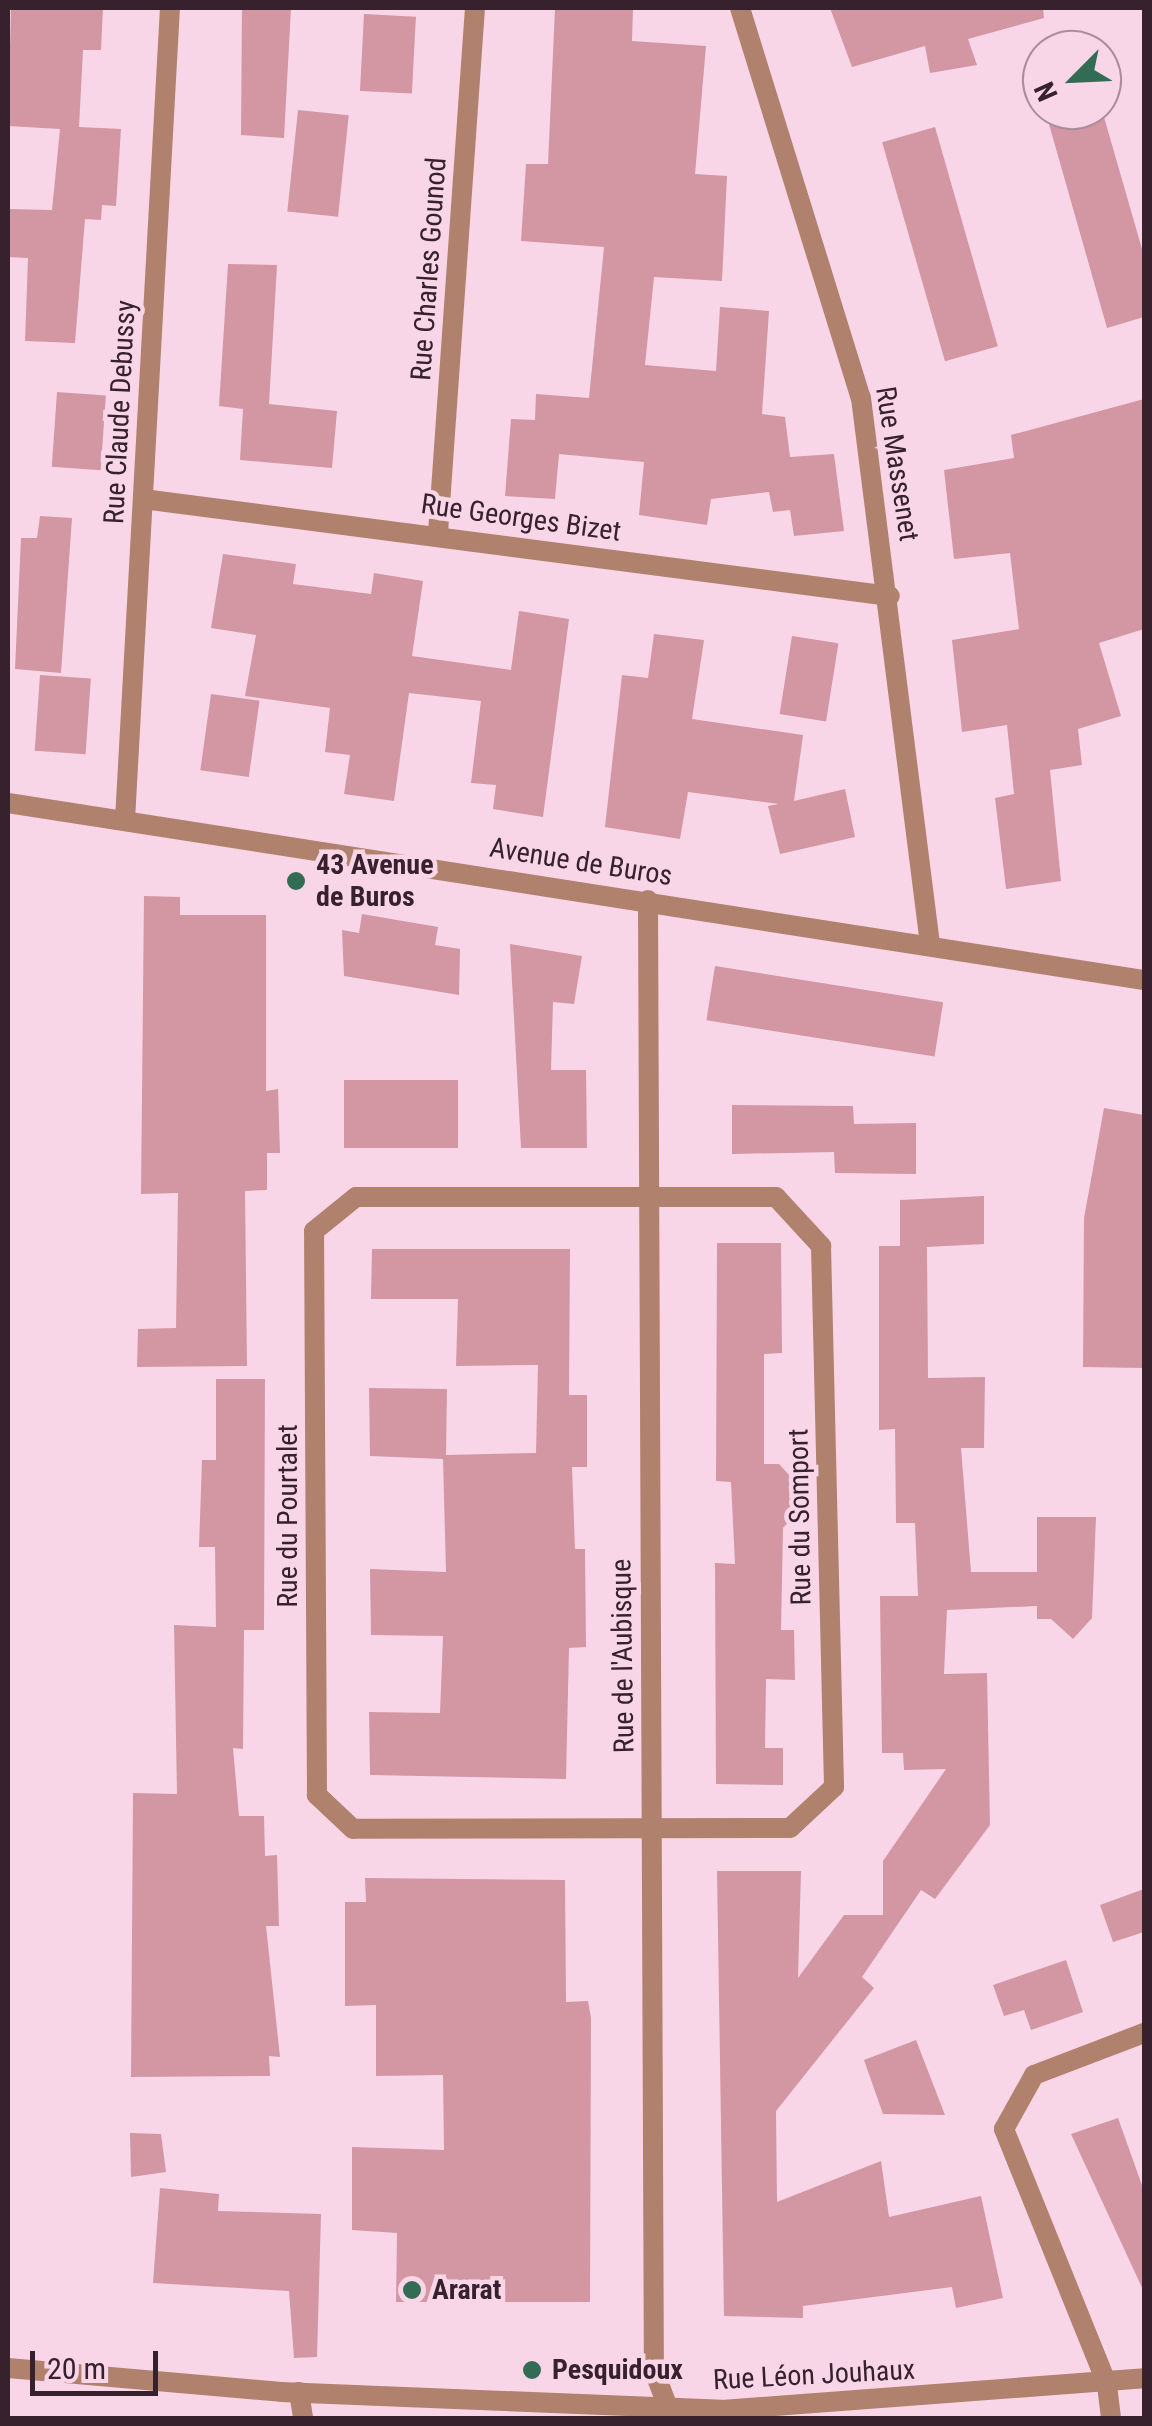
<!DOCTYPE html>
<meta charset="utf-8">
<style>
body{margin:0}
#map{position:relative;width:1152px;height:2426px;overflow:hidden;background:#f8d6e8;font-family:"Roboto Condensed",sans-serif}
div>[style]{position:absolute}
.building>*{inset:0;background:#d396a3;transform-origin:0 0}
.minor>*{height:20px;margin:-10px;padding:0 10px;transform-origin:10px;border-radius:10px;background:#b0816c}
.dots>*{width:28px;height:28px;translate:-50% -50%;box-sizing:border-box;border:5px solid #f8d6e8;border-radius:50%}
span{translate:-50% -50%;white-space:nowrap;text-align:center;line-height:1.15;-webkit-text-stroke:9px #f8d6e8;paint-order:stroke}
.street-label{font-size:28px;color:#36212d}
.poi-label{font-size:28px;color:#36212d;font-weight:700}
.left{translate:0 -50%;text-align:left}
.frame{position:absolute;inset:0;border:10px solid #36212d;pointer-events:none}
.north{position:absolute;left:1022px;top:30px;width:100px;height:100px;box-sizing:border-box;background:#f8d6e8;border:2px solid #aa8e9d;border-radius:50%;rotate:246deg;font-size:28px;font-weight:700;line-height:40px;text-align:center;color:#36212d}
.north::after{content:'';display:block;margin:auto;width:35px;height:45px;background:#336c55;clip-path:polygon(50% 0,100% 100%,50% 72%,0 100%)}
.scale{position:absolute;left:30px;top:2351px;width:128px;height:45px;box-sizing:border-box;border:5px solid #36212d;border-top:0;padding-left:12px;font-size:30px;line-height:35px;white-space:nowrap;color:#36212d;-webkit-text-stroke:8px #f8d6e8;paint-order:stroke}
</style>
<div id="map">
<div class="building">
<i style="clip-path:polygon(11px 8px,103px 8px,101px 50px,83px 50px,79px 127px,121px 129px,116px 206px,102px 205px,101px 220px,85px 219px,75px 343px,25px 341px,28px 258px,8px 257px,8px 209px,52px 210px,60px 129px,8px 126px)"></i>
<i style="clip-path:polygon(242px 8px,291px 8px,284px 138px,241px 135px)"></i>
<i style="clip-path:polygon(555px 8px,633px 8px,632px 41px,706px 46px,695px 174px,727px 176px,722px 281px,654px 277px,645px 365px,716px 371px,720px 307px,769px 311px,762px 414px,785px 417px,790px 457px,834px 454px,844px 531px,794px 536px,790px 510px,773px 512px,769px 492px,711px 499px,707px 525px,639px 515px,644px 462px,559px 454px,555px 499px,505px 496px,511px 419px,535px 420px,536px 394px,589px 398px,604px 247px,521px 241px,526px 164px,548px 164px)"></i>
<i style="clip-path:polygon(830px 8px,1043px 8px,1044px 18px,968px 39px,977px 65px,930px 73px,925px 46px,852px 67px)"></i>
<i style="left:364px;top:14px;width:52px;height:77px;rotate:3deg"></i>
<i style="left:298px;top:110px;width:51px;height:102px;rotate:6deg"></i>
<i style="clip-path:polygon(1045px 110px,1102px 110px,1144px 256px,1144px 317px,1107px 328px)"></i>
<i style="left:935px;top:127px;width:228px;height:55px;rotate:74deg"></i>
<i style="clip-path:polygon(228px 264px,277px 265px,269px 404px,337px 411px,332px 468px,240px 460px,243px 409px,219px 406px)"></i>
<i style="left:57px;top:392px;width:49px;height:75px;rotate:4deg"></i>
<i style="clip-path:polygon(1144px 399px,1144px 629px,1099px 643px,1121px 716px,1078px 729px,1082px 765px,1050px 770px,1061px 881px,1006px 889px,995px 798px,1014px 794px,1007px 725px,962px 732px,952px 640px,1019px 629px,1010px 553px,954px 559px,944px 470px,1014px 458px,1011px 435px)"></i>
<i style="clip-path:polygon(40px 516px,72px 518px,61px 673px,15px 669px,21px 538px,37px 538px)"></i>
<i style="clip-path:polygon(223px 554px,296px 564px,293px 584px,371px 594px,374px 573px,423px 581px,412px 656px,511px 670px,519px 611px,569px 619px,543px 817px,493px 809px,496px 785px,471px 783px,481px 701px,409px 693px,394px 801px,344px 794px,350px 755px,325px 752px,330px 708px,245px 696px,256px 635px,211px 628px)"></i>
<i style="clip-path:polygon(654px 634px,704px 640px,692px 719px,803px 735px,794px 801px,845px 789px,855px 837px,780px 854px,768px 806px,779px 804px,688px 792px,680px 839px,605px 827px,622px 675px,648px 678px)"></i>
<i style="left:792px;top:636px;width:47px;height:79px;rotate:9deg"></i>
<i style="left:40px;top:675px;width:51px;height:76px;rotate:4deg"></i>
<i style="left:211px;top:694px;width:49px;height:77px;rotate:8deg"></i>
<i style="clip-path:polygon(144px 896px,180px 897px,180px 915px,266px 915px,266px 1091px,278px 1089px,280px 1153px,267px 1153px,267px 1190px,245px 1191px,247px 1366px,137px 1367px,138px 1329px,176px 1328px,178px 1193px,141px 1194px)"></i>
<i style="clip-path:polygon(362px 914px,438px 927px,435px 945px,460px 949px,459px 995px,344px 976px,342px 930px,359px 933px)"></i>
<i style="clip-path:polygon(510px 944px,582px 956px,574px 1004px,553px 1002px,551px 1070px,586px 1070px,587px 1148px,521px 1148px)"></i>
<i style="left:715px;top:966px;width:231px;height:55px;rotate:9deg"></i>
<i style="left:458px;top:1080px;width:68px;height:114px;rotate:90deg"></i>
<i style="clip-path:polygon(732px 1105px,853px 1106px,854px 1124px,916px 1123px,916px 1174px,835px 1173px,834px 1152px,732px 1154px)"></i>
<i style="clip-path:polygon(1104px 1108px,1144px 1115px,1144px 1368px,1083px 1367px,1084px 1218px)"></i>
<i style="clip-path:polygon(984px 1196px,984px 1244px,927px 1247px,928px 1378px,985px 1377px,984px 1448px,961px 1448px,971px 1572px,1037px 1572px,1037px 1517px,1096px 1517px,1092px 1618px,1073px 1639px,1051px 1619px,1037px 1619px,1037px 1606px,947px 1610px,944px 1674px,987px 1673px,990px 1825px,935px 1899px,921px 1890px,862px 1977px,874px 1988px,776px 2111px,777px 2202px,881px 2161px,889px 2217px,981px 2196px,1003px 2298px,956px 2308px,952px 2287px,803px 2306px,803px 2318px,724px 2316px,717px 1871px,801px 1871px,798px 1978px,844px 1915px,883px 1915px,883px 1861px,946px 1769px,904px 1770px,903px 1753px,882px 1753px,880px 1596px,918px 1596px,915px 1523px,896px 1523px,895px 1429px,879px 1430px,879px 1246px,900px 1246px,900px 1200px)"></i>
<i style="clip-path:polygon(717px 1243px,781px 1243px,782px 1353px,764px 1354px,764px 1464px,779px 1464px,810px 1498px,783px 1528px,781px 1630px,794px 1630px,795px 1680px,766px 1679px,765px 1748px,783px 1748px,783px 1785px,716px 1784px,715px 1563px,735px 1564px,731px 1482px,716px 1481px)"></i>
<i style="clip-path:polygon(372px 1249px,570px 1249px,569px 1395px,587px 1395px,587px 1467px,572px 1467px,575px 1549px,585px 1549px,586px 1647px,569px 1648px,566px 1779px,370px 1775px,369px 1712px,440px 1713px,443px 1636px,371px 1635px,370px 1569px,446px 1572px,443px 1459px,370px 1456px,369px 1388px,447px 1389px,446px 1455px,536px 1453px,538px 1365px,456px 1366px,458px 1299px,371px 1299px)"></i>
<i style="clip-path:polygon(216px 1379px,265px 1379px,264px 1630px,244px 1630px,243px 1749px,233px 1748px,239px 1816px,264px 1816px,265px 1856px,277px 1855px,279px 1926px,266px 1926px,280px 2057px,269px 2056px,270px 2076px,131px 2077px,133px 1793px,177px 1794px,174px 1625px,216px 1627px,215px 1547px,199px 1547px,202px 1460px,216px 1460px)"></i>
<i style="clip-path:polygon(365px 1878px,565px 1880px,566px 2002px,588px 2001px,591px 2018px,590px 2302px,396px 2302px,397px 2233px,352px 2230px,352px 2147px,444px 2150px,443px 2075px,376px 2076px,376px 2005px,345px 2006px,345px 1902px,366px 1902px)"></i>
<i style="clip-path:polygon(1144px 1889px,1144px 1932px,1113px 1942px,1100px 1905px)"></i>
<i style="clip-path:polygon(1066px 1960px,1083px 2012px,1031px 2030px,1024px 2010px,1004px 2016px,993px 1985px)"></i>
<i style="clip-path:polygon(916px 2040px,945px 2115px,883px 2114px,864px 2060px)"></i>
<i style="clip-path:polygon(1118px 2118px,1144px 2191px,1144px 2292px,1071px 2134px)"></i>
<i style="clip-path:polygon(130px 2133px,161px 2134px,166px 2172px,131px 2177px)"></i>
<i style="clip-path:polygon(160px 2188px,219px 2194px,218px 2211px,321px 2214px,317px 2357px,294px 2358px,289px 2291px,153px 2283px)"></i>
</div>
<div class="minor">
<i style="left:740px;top:8px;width:408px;rotate:72.8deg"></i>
<i style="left:861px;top:398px;width:550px;rotate:82.8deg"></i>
<i style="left:143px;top:499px;width:753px;rotate:7.4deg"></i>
<i style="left:438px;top:533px;width:526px;rotate:-85.97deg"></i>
<i style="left:8px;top:803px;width:1150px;rotate:8.86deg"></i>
<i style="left:125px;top:820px;width:813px;rotate:-86.83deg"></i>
<i style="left:648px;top:900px;width:1471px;rotate:89.77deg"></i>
<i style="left:654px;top:2371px;width:50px;rotate:69deg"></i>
<i style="left:356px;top:1197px;width:420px"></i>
<i style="left:776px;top:1197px;width:67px;rotate:47.4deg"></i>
<i style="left:821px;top:1246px;width:541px;rotate:88.62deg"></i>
<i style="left:834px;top:1787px;width:60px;rotate:137deg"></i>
<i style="left:790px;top:1828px;width:437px;rotate:179.9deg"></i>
<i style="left:353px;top:1829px;width:50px;rotate:-136.6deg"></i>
<i style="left:317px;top:1795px;width:564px;rotate:-90.3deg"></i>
<i style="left:314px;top:1231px;width:54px;rotate:-39deg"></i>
<i style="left:8px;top:2368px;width:274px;rotate:5deg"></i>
<i style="left:281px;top:2392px;width:441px;rotate:2.3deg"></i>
<i style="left:722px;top:2410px;width:423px;rotate:-4.3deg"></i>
<i style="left:299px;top:2392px;width:26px;rotate:81deg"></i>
<i style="left:1111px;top:2418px;width:34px;rotate:-97deg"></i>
<i style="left:1107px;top:2384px;width:275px;rotate:-112deg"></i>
<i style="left:1004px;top:2129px;width:62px;rotate:-60.9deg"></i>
<i style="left:1034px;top:2075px;width:118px;rotate:-20.9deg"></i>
</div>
<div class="dots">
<i style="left:296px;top:881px;background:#336c55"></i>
<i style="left:412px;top:2290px;background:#336c55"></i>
<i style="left:532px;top:2370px;background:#336c55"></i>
</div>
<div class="street-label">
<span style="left:429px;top:269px;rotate:-86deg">Rue Charles Gounod</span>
<span style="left:120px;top:412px;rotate:-87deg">Rue Claude Debussy</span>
<span style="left:897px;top:464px;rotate:81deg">Rue Massenet</span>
<span style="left:521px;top:518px;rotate:8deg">Rue Georges Bizet</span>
<span style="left:581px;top:862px;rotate:9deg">Avenue de Buros</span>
<span style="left:288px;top:1516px;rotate:-90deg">Rue du Pourtalet</span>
<span style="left:800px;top:1517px;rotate:-91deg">Rue du Somport</span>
<span style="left:623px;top:1656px;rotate:-91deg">Rue de l'Aubisque</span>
<span style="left:814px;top:2375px;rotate:-3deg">Rue Léon Jouhaux</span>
</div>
<div class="poi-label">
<span class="left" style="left:316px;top:881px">43 Avenue<br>de Buros</span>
<span class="left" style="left:432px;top:2290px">Ararat</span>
<span class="left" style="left:552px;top:2370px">Pesquidoux</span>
</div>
<div class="frame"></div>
<div class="north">N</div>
<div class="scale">20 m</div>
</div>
